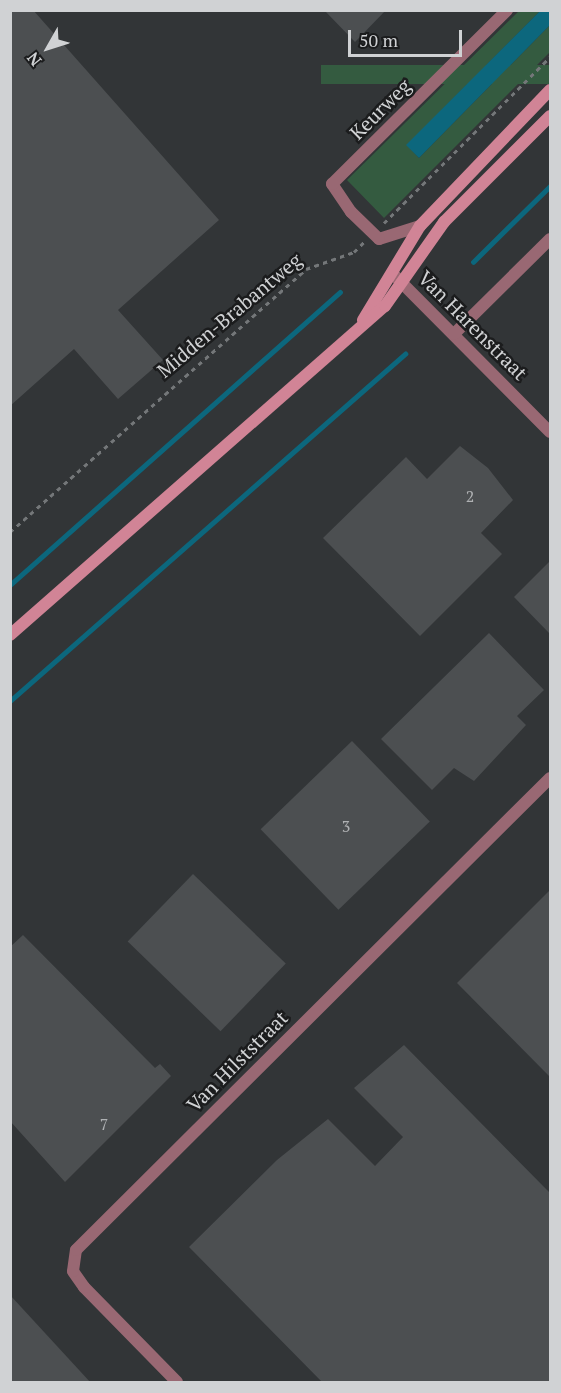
<!DOCTYPE html>
<style>
body{margin:0}
#map{position:relative;width:561px;height:1393px;overflow:hidden;background:#323537;font-family:"PT Serif",serif}
div>[style]{position:absolute}
.green>*{inset:0;background:#345b40;transform-origin:0 0}
.water>*{inset:0;background:#0c677d}
.stream>*{height:4.5px;margin:-2.25px;padding:0 2.25px;transform-origin:2.25px;border-radius:2.25px;background:#0c677d}
.building>*{inset:0;background:#4c4f51;transform-origin:0 0}
.path>*{height:3px;margin-top:-1.5px;transform-origin:0;background:repeating-linear-gradient(90deg,#747779 0 4.5px,transparent 0 9px)}
.street>*{height:12px;margin:-6px;padding:0 6px;transform-origin:6px;border-radius:6px;background:#996873}
.secondary>*{height:12px;margin:-6px;padding:0 6px;transform-origin:6px;border-radius:6px;background:#d18496}
span{translate:-50% -50%;white-space:nowrap;text-align:center;line-height:1.15;-webkit-text-stroke:5px #1b1c1d;paint-order:stroke}
.number-label{font-size:16px;color:#afb1b3}
.number-label span{-webkit-text-stroke-width:0}
.street-label{font-size:20px;color:#d0d2d4}
.frame{position:absolute;inset:0;border:12px solid #d0d2d4;pointer-events:none}
.north{position:absolute;left:18px;top:18px;width:60px;height:60px;-webkit-text-stroke:4px #1b1c1d;paint-order:stroke;rotate:231deg;font-size:16px;font-weight:700;line-height:24px;text-align:center;color:#d0d2d4}
.north::after{content:'';display:block;margin:auto;width:21px;height:27px;background:#d0d2d4;clip-path:polygon(50% 0,100% 100%,50% 72%,0 100%)}
.scale{position:absolute;left:348px;top:30px;width:114px;height:27px;box-sizing:border-box;border:3px solid #d0d2d4;border-top:0;padding-left:8px;font-size:18px;line-height:21px;white-space:nowrap;color:#d0d2d4;-webkit-text-stroke:4px #1b1c1d;paint-order:stroke}
</style>
<div id="map">
<div class="green">
<i style="clip-path:polygon(519px 11px,540px 11px,407px 145px,419px 158px,550px 25px,550px 52px,384px 218px,347px 180px)"></i>
<i style="left:550px;top:65px;width:19px;height:229px;rotate:90deg"></i>
</div>
<div class="water">
<i style="clip-path:polygon(540px 11px,550px 11px,550px 25px,419px 158px,406px 145px)"></i>
</div>
<div class="stream">
<i style="left:473px;top:262px;width:108px;rotate:-44.6deg"></i>
<i style="left:10px;top:585px;width:441px;rotate:-41.6deg"></i>
<i style="left:10px;top:701px;width:526px;rotate:-41.3deg"></i>
</div>
<div class="building">
<i style="clip-path:polygon(10px 10px,33px 10px,219px 220px,118px 310px,163px 360px,118px 399px,74px 349px,10px 406px)"></i>
<i style="clip-path:polygon(324px 10px,386px 10px,355px 42px)"></i>
<i style="clip-path:polygon(460px 446px,488px 468px,513px 500px,481px 533px,502px 554px,420px 636px,323px 538px,406px 457px,427px 479px)"></i>
<i style="clip-path:polygon(550px 561px,550px 634px,514px 597px)"></i>
<i style="clip-path:polygon(489px 633px,544px 690px,517px 716px,526px 725px,474px 781px,454px 768px,432px 790px,381px 739px)"></i>
<i style="left:352px;top:741px;width:112px;height:127px;rotate:46deg"></i>
<i style="left:193px;top:874px;width:129px;height:94px;rotate:44deg"></i>
<i style="clip-path:polygon(550px 890px,550px 1077px,457px 983px)"></i>
<i style="clip-path:polygon(23px 935px,155px 1068px,160px 1064px,171px 1076px,65px 1182px,10px 1121px,10px 947px)"></i>
<i style="clip-path:polygon(404px 1045px,550px 1193px,550px 1383px,323px 1383px,189px 1247px,277px 1160px,328px 1119px,375px 1166px,403px 1137px,354px 1088px)"></i>
<i style="clip-path:polygon(10px 1295px,91px 1383px,10px 1383px)"></i>
</div>
<div class="path">
<i style="left:384px;top:223px;width:235px;rotate:-45deg"></i>
<i style="left:10px;top:532px;width:396px;rotate:-41.6deg"></i>
<i style="left:306px;top:269px;width:51px;rotate:-19.5deg"></i>
<i style="left:354px;top:252px;width:14px;rotate:-45deg"></i>
</div>
<div class="street">
<i style="left:420px;top:226px;width:43px;rotate:162.4deg"></i>
<i style="left:379px;top:239px;width:39px;rotate:-136deg"></i>
<i style="left:351px;top:212px;width:34px;rotate:-124deg"></i>
<i style="left:332px;top:184px;width:247px;rotate:-44.8deg"></i>
<i style="left:395px;top:276px;width:220px;rotate:45.2deg"></i>
<i style="left:454px;top:334px;width:135px;rotate:-44.7deg"></i>
<i style="left:177px;top:1382px;width:133px;rotate:-134.4deg"></i>
<i style="left:84px;top:1287px;width:19px;rotate:-125deg"></i>
<i style="left:73px;top:1271px;width:21px;rotate:-82deg"></i>
<i style="left:76px;top:1250px;width:669px;rotate:-44.88deg"></i>
</div>
<div class="secondary">
<i style="left:363px;top:320px;width:110px;rotate:-58.8deg"></i>
<i style="left:420px;top:226px;width:188px;rotate:-46.3deg"></i>
<i style="left:10px;top:635px;width:499px;rotate:-41.3deg"></i>
<i style="left:385px;top:306px;width:103px;rotate:-54.9deg"></i>
<i style="left:444px;top:222px;width:150px;rotate:-45deg"></i>
</div>
<div class="number-label">
<span style="left:470px;top:496px">2</span>
<span style="left:346px;top:826px">3</span>
<span style="left:104px;top:1124px">7</span>
</div>
<div class="street-label">
<span style="left:380px;top:109px;rotate:-45deg">Keurweg</span>
<span style="left:229px;top:315px;rotate:-40deg">Midden-Brabantweg</span>
<span style="left:473px;top:325px;rotate:45deg">Van Harenstraat</span>
<span style="left:237px;top:1061px;rotate:-45deg">Van Hilststraat</span>
</div>
<div class="frame"></div>
<div class="north">N</div>
<div class="scale">50 m</div>
</div>
